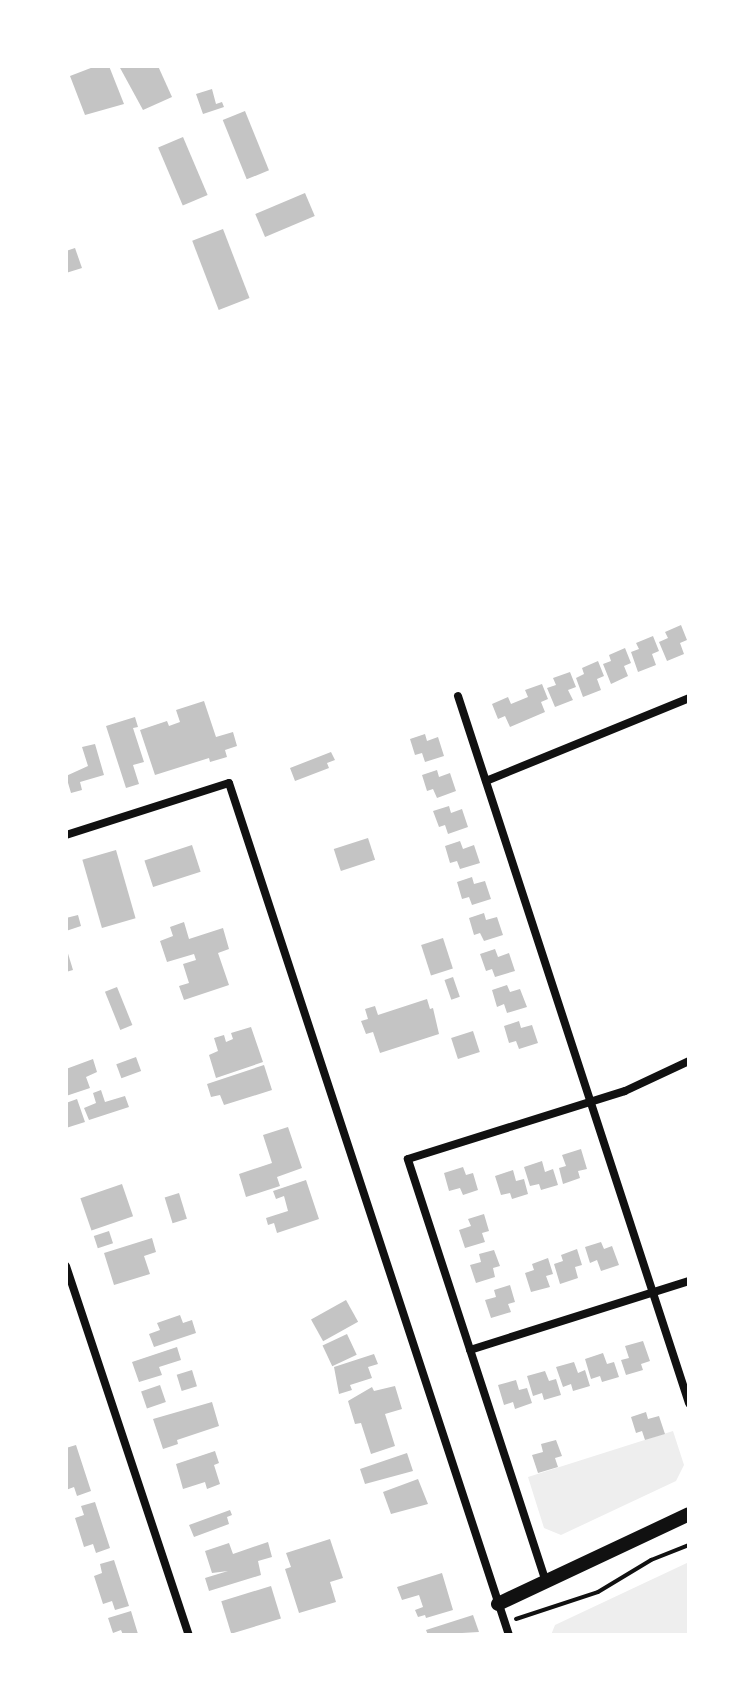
<!DOCTYPE html>
<style>
body{margin:0}
#map{position:relative;width:755px;height:1701px;overflow:hidden;background:#fff;font-family:"Asap Condensed",sans-serif}
div>[style]{position:absolute}
.green>*{inset:0;background:#eee}
.building>*{inset:0;background:#c4c4c4;transform-origin:0 0}
.path>*{height:4px;margin:-2px;padding:0 2px;transform-origin:2px;border-radius:2px;background:#111}
.minor>*{height:8px;margin:-4px;padding:0 4px;transform-origin:4px;border-radius:4px;background:#111}
.tertiary>*{height:14px;margin:-7px;padding:0 7px;transform-origin:7px;border-radius:7px;background:#111}
span{translate:-50% -50%;white-space:nowrap;text-align:center;line-height:1.15;-webkit-text-stroke:7px #fff;paint-order:stroke}
.frame{position:absolute;inset:0;border:68px solid #fff;pointer-events:none}
</style>
<div id="map">
<div class="green">
<i style="clip-path:polygon(673px 1431px,684px 1465px,676px 1481px,561px 1535px,544px 1528px,528px 1477px)"></i>
<i style="clip-path:polygon(689px 1562px,689px 1635px,551px 1635px,555px 1625px)"></i>
</div>
<div class="building">
<i style="clip-path:polygon(96px 66px,109px 66px,124px 104px,85px 115px,70px 76px)"></i>
<i style="clip-path:polygon(119px 66px,158px 66px,172px 97px,143px 110px)"></i>
<i style="clip-path:polygon(212px 89px,216px 104px,222px 102px,224px 107px,203px 114px,196px 94px)"></i>
<i style="left:245px;top:111px;width:64px;height:24px;rotate:68deg"></i>
<i style="left:183px;top:137px;width:63px;height:27px;rotate:67deg"></i>
<i style="left:305px;top:193px;width:25px;height:54px;rotate:67deg"></i>
<i style="left:223px;top:229px;width:74px;height:33px;rotate:69deg"></i>
<i style="clip-path:polygon(75px 248px,82px 268px,66px 273px,66px 251px)"></i>
<i style="clip-path:polygon(681px 625px,687px 640px,680px 643px,684px 654px,667px 661px,659px 642px,668px 638px,665px 632px)"></i>
<i style="clip-path:polygon(653px 636px,659px 651px,652px 654px,656px 665px,638px 672px,631px 652px,639px 649px,636px 643px)"></i>
<i style="clip-path:polygon(625px 648px,631px 663px,624px 666px,628px 676px,611px 684px,603px 664px,611px 661px,609px 655px)"></i>
<i style="clip-path:polygon(598px 661px,604px 676px,597px 679px,601px 690px,583px 697px,576px 678px,584px 674px,582px 668px)"></i>
<i style="clip-path:polygon(570px 672px,576px 687px,568px 690px,573px 700px,555px 707px,547px 688px,556px 685px,553px 678px)"></i>
<i style="clip-path:polygon(542px 684px,548px 699px,541px 702px,545px 712px,510px 727px,505px 716px,498px 719px,492px 704px,508px 697px,511px 704px,528px 697px,525px 690px)"></i>
<i style="clip-path:polygon(204px 701px,216px 737px,233px 732px,237px 746px,225px 750px,227px 757px,210px 762px,209px 758px,155px 775px,140px 730px,167px 721px,169px 726px,180px 722px,176px 710px)"></i>
<i style="clip-path:polygon(135px 717px,138px 727px,133px 728px,144px 762px,133px 765px,139px 784px,126px 788px,106px 726px)"></i>
<i style="clip-path:polygon(425px 734px,427px 741px,438px 737px,444px 756px,425px 762px,422px 753px,415px 755px,410px 739px)"></i>
<i style="clip-path:polygon(95px 744px,104px 775px,80px 782px,82px 790px,71px 793px,66px 776px,88px 766px,82px 747px)"></i>
<i style="clip-path:polygon(331px 752px,335px 760px,327px 763px,329px 768px,295px 781px,290px 768px)"></i>
<i style="clip-path:polygon(437px 770px,439px 777px,450px 773px,456px 791px,437px 798px,433px 789px,427px 791px,422px 775px)"></i>
<i style="clip-path:polygon(449px 806px,451px 813px,462px 809px,468px 827px,448px 834px,445px 825px,439px 827px,433px 811px)"></i>
<i style="left:368px;top:838px;width:23px;height:36px;rotate:72deg"></i>
<i style="clip-path:polygon(460px 841px,463px 849px,474px 845px,480px 863px,460px 869px,457px 861px,450px 863px,445px 846px)"></i>
<i style="left:192px;top:845px;width:28px;height:50px;rotate:72deg"></i>
<i style="left:116px;top:850px;width:71px;height:35px;rotate:74deg"></i>
<i style="clip-path:polygon(472px 877px,474px 884px,485px 881px,491px 899px,472px 905px,469px 897px,462px 899px,457px 882px)"></i>
<i style="clip-path:polygon(484px 913px,486px 920px,497px 917px,503px 935px,484px 941px,480px 933px,474px 935px,469px 918px)"></i>
<i style="clip-path:polygon(78px 915px,81px 926px,66px 931px,66px 918px)"></i>
<i style="clip-path:polygon(184px 922px,189px 939px,223px 928px,229px 949px,218px 953px,229px 985px,184px 1000px,179px 986px,189px 983px,183px 964px,196px 960px,194px 954px,167px 962px,160px 941px,173px 936px,170px 927px)"></i>
<i style="left:443px;top:938px;width:32px;height:23px;rotate:72deg"></i>
<i style="clip-path:polygon(66px 947px,73px 970px,66px 972px)"></i>
<i style="clip-path:polygon(495px 949px,498px 957px,509px 953px,515px 971px,495px 977px,492px 969px,486px 971px,480px 954px)"></i>
<i style="left:453px;top:977px;width:21px;height:9px;rotate:71deg"></i>
<i style="clip-path:polygon(507px 985px,510px 992px,520px 989px,527px 1007px,507px 1013px,504px 1004px,497px 1007px,492px 990px)"></i>
<i style="left:117px;top:987px;width:41px;height:13px;rotate:68deg"></i>
<i style="clip-path:polygon(427px 999px,430px 1009px,433px 1008px,439px 1034px,380px 1053px,373px 1032px,366px 1034px,361px 1021px,368px 1019px,365px 1009px,375px 1006px,378px 1015px)"></i>
<i style="clip-path:polygon(519px 1021px,521px 1028px,532px 1025px,538px 1043px,519px 1049px,516px 1041px,509px 1043px,504px 1026px)"></i>
<i style="clip-path:polygon(251px 1027px,263px 1062px,216px 1078px,209px 1055px,218px 1051px,214px 1038px,224px 1035px,226px 1042px,233px 1039px,231px 1033px)"></i>
<i style="left:473px;top:1031px;width:22px;height:23px;rotate:72deg"></i>
<i style="left:136px;top:1057px;width:15px;height:21px;rotate:70deg"></i>
<i style="clip-path:polygon(93px 1059px,97px 1072px,86px 1077px,90px 1088px,66px 1096px,66px 1069px)"></i>
<i style="clip-path:polygon(264px 1065px,272px 1090px,224px 1105px,220px 1095px,211px 1097px,207px 1084px)"></i>
<i style="clip-path:polygon(101px 1090px,105px 1102px,125px 1096px,129px 1107px,89px 1120px,84px 1108px,96px 1103px,93px 1093px)"></i>
<i style="clip-path:polygon(77px 1099px,85px 1122px,66px 1128px,66px 1103px)"></i>
<i style="clip-path:polygon(288px 1127px,302px 1168px,277px 1177px,280px 1186px,246px 1197px,239px 1174px,272px 1163px,263px 1135px)"></i>
<i style="clip-path:polygon(581px 1149px,587px 1169px,578px 1171px,580px 1178px,563px 1184px,559px 1168px,566px 1166px,562px 1155px)"></i>
<i style="clip-path:polygon(542px 1161px,545px 1172px,553px 1169px,558px 1185px,541px 1190px,539px 1184px,530px 1186px,524px 1167px)"></i>
<i style="clip-path:polygon(463px 1167px,466px 1175px,473px 1173px,478px 1190px,463px 1195px,460px 1188px,449px 1191px,444px 1173px)"></i>
<i style="clip-path:polygon(513px 1170px,516px 1181px,524px 1179px,528px 1194px,512px 1199px,510px 1193px,501px 1195px,495px 1176px)"></i>
<i style="clip-path:polygon(306px 1180px,319px 1219px,277px 1233px,274px 1223px,268px 1225px,266px 1218px,288px 1211px,284px 1196px,276px 1199px,273px 1191px)"></i>
<i style="left:122px;top:1184px;width:34px;height:44px;rotate:71deg"></i>
<i style="left:179px;top:1193px;width:27px;height:15px;rotate:73deg"></i>
<i style="clip-path:polygon(484px 1214px,489px 1231px,482px 1233px,485px 1242px,465px 1248px,459px 1230px,471px 1226px,468px 1219px)"></i>
<i style="left:109px;top:1231px;width:13px;height:16px;rotate:72deg"></i>
<i style="clip-path:polygon(152px 1238px,156px 1252px,144px 1256px,150px 1274px,114px 1285px,104px 1253px)"></i>
<i style="clip-path:polygon(601px 1242px,604px 1249px,612px 1246px,619px 1265px,601px 1271px,597px 1260px,590px 1263px,585px 1247px)"></i>
<i style="clip-path:polygon(577px 1249px,582px 1265px,575px 1267px,578px 1278px,560px 1284px,554px 1264px,563px 1261px,561px 1255px)"></i>
<i style="clip-path:polygon(494px 1250px,500px 1266px,493px 1268px,495px 1277px,476px 1283px,470px 1265px,481px 1262px,479px 1254px)"></i>
<i style="clip-path:polygon(548px 1258px,553px 1274px,546px 1276px,550px 1287px,531px 1292px,525px 1273px,534px 1270px,532px 1264px)"></i>
<i style="clip-path:polygon(510px 1285px,515px 1302px,508px 1304px,511px 1312px,491px 1318px,485px 1300px,496px 1297px,494px 1290px)"></i>
<i style="left:346px;top:1300px;width:25px;height:40px;rotate:61deg"></i>
<i style="clip-path:polygon(180px 1315px,183px 1323px,192px 1320px,196px 1333px,154px 1347px,149px 1334px,160px 1330px,157px 1323px)"></i>
<i style="left:347px;top:1334px;width:23px;height:27px;rotate:65deg"></i>
<i style="clip-path:polygon(643px 1341px,650px 1361px,641px 1364px,643px 1370px,626px 1375px,621px 1360px,629px 1358px,625px 1346px)"></i>
<i style="clip-path:polygon(177px 1347px,181px 1360px,159px 1367px,162px 1375px,139px 1382px,132px 1362px)"></i>
<i style="clip-path:polygon(603px 1353px,607px 1364px,614px 1362px,619px 1377px,602px 1382px,600px 1376px,591px 1379px,585px 1359px)"></i>
<i style="clip-path:polygon(374px 1354px,378px 1364px,368px 1367px,372px 1378px,350px 1385px,352px 1390px,339px 1394px,334px 1367px)"></i>
<i style="clip-path:polygon(574px 1362px,578px 1373px,585px 1370px,590px 1386px,573px 1391px,571px 1384px,563px 1387px,556px 1367px)"></i>
<i style="left:192px;top:1370px;width:17px;height:16px;rotate:73deg"></i>
<i style="clip-path:polygon(545px 1371px,549px 1381px,556px 1379px,561px 1395px,544px 1400px,542px 1393px,533px 1396px,527px 1376px)"></i>
<i style="clip-path:polygon(516px 1380px,519px 1390px,527px 1388px,532px 1403px,515px 1409px,513px 1402px,504px 1405px,498px 1385px)"></i>
<i style="left:160px;top:1385px;width:18px;height:20px;rotate:71deg"></i>
<i style="clip-path:polygon(395px 1386px,402px 1409px,385px 1414px,395px 1446px,371px 1454px,361px 1423px,355px 1424px,348px 1401px,372px 1387px,374px 1391px)"></i>
<i style="clip-path:polygon(212px 1402px,219px 1426px,177px 1440px,178px 1444px,163px 1449px,153px 1419px)"></i>
<i style="clip-path:polygon(646px 1412px,648px 1419px,659px 1416px,665px 1434px,645px 1440px,642px 1431px,636px 1433px,631px 1417px)"></i>
<i style="clip-path:polygon(556px 1440px,562px 1456px,555px 1458px,558px 1467px,538px 1473px,532px 1455px,543px 1452px,541px 1444px)"></i>
<i style="clip-path:polygon(76px 1445px,91px 1491px,77px 1496px,74px 1487px,66px 1490px,66px 1448px)"></i>
<i style="clip-path:polygon(215px 1451px,219px 1463px,214px 1465px,220px 1484px,207px 1489px,205px 1482px,183px 1489px,176px 1464px)"></i>
<i style="clip-path:polygon(407px 1453px,413px 1471px,365px 1484px,360px 1469px)"></i>
<i style="clip-path:polygon(418px 1479px,428px 1504px,391px 1514px,383px 1492px)"></i>
<i style="clip-path:polygon(95px 1502px,110px 1548px,96px 1553px,93px 1544px,84px 1547px,75px 1518px,84px 1515px,81px 1506px)"></i>
<i style="clip-path:polygon(230px 1510px,232px 1515px,227px 1517px,229px 1524px,194px 1537px,189px 1525px)"></i>
<i style="clip-path:polygon(330px 1539px,343px 1578px,330px 1582px,336px 1602px,299px 1613px,285px 1569px,291px 1567px,286px 1553px)"></i>
<i style="clip-path:polygon(268px 1542px,272px 1557px,258px 1561px,261px 1575px,209px 1591px,205px 1578px,228px 1571px,212px 1573px,205px 1551px,229px 1543px,233px 1554px)"></i>
<i style="clip-path:polygon(114px 1560px,129px 1606px,115px 1610px,112px 1601px,103px 1604px,94px 1576px,102px 1573px,100px 1564px)"></i>
<i style="clip-path:polygon(442px 1573px,453px 1610px,426px 1618px,425px 1615px,418px 1617px,415px 1610px,423px 1607px,419px 1595px,402px 1600px,397px 1587px)"></i>
<i style="left:271px;top:1586px;width:34px;height:52px;rotate:73deg"></i>
<i style="clip-path:polygon(131px 1611px,138px 1634px,123px 1635px,121px 1630px,113px 1633px,108px 1618px)"></i>
<i style="clip-path:polygon(473px 1615px,479px 1632px,428px 1635px,426px 1630px)"></i>
</div>
<div class="path">
<i style="left:516px;top:1619px;width:86px;rotate:-18.2deg"></i>
<i style="left:598px;top:1592px;width:62px;rotate:-31.1deg"></i>
<i style="left:651px;top:1560px;width:41px;rotate:-21.5deg"></i>
</div>
<div class="minor">
<i style="left:458px;top:696px;width:744px;rotate:71.91deg"></i>
<i style="left:486px;top:781px;width:219px;rotate:-22.2deg"></i>
<i style="left:66px;top:835px;width:171px;rotate:-17.7deg"></i>
<i style="left:229px;top:783px;width:897px;rotate:71.81deg"></i>
<i style="left:66px;top:1266px;width:389px;rotate:71.6deg"></i>
<i style="left:470px;top:1350px;width:230px;rotate:-17.5deg"></i>
<i style="left:546px;top:1582px;width:445px;rotate:-108.1deg"></i>
<i style="left:408px;top:1159px;width:227px;rotate:-17.4deg"></i>
<i style="left:625px;top:1091px;width:71px;rotate:-25.1deg"></i>
</div>
<div class="tertiary">
<i style="left:498px;top:1604px;width:211px;rotate:-25.2deg"></i>
</div>
<div class="frame"></div>
</div>
